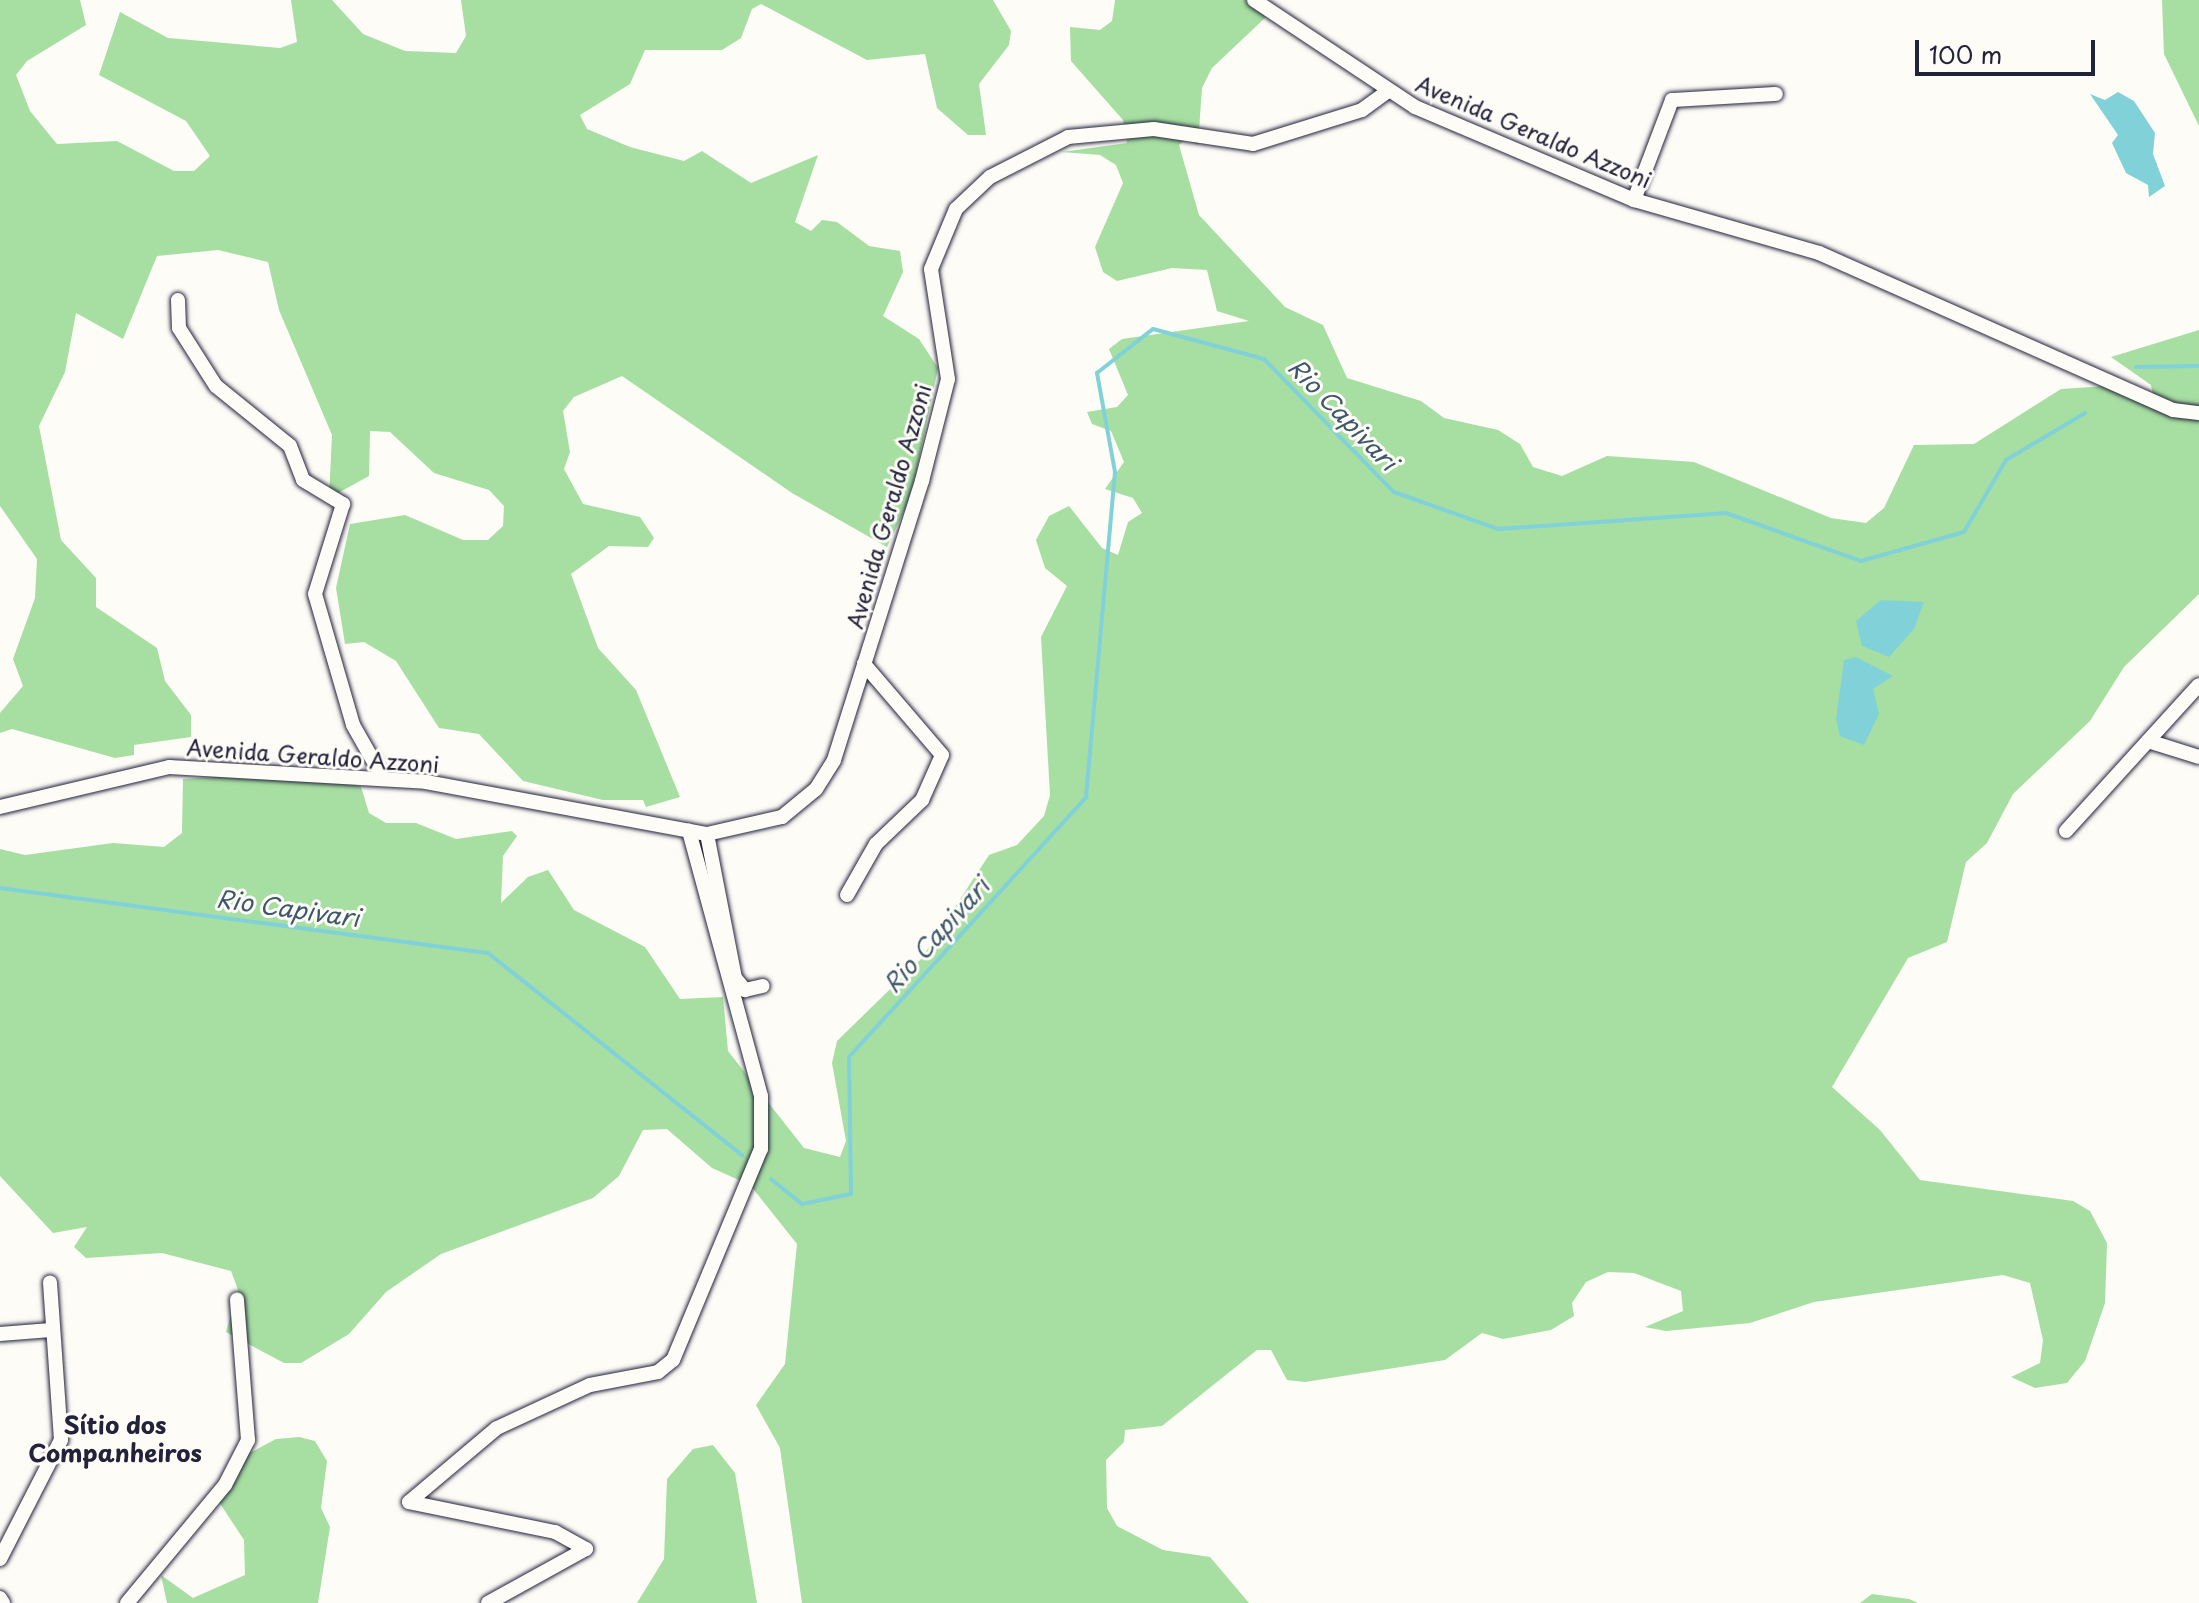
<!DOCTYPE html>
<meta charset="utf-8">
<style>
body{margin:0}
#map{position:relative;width:2199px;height:1603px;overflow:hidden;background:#fdfcf7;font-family:"Playpen Sans",sans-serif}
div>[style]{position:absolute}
.green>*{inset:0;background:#a7dea2}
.water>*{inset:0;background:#81d2d8}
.stream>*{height:4px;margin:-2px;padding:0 2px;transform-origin:2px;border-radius:2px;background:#81d2d8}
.roads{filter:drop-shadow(0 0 2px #22223b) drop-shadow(0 0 2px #22223b)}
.minor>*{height:14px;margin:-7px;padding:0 7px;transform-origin:7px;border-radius:7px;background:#fdfcf7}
span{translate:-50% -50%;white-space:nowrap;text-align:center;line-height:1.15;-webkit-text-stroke:6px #fdfcf7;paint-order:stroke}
.street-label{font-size:22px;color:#22223b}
.water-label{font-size:24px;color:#3e576a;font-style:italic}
.neighbourhood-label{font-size:24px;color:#22223b;font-weight:700}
.scale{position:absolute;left:1915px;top:40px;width:180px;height:36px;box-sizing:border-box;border:4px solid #22223b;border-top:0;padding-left:10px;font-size:24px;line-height:28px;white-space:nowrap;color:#22223b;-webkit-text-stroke:6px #fdfcf7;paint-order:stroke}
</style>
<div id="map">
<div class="green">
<i style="clip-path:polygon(0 0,80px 0,86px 25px,27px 61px,16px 75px,30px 111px,57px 144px,117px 141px,174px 171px,194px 171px,210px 156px,186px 121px,99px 75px,120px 12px,168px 38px,280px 48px,297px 42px,291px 0,332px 0,363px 34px,405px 51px,456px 53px,466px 36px,461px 0,993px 0,1011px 31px,1009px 45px,979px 84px,986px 135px,968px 135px,937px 108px,925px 54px,867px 60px,761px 4px,752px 9px,741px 38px,722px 50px,645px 50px,630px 84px,580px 115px,587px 129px,630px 147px,684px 161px,702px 151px,751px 183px,818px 155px,795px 222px,811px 231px,822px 220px,837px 222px,869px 246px,900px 251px,903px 272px,883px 316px,919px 339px,938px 368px,911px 497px,887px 547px,792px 493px,622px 376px,574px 397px,563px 411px,570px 452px,564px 469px,583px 504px,640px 517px,654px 538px,648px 547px,609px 546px,571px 574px,598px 648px,636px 690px,680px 797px,646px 807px,643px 800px,603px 800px,523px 781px,479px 734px,439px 728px,396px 661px,364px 642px,345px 644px,336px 588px,350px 524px,405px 515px,463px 540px,488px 540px,503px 526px,504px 506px,489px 490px,434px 473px,390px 432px,370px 431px,369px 476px,329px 498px,332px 435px,279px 310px,268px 262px,218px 250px,157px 256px,123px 339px,76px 313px,65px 372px,39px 426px,61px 540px,96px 578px,96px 607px,157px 648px,165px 681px,191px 715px,191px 737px,134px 745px,134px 755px,115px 758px,12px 729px,0 733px,0 713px,23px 686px,13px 659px,35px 598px,37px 559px,0 506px)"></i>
<i style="clip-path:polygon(1115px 0,1249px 0,1259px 9px,1266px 17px,1212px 68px,1202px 88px,1198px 145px,1186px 139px,1179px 145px,1199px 215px,1285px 307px,1323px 325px,1347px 378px,1421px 401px,1444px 418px,1498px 430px,1520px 444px,1533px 467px,1562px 476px,1607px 456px,1694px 462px,1831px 518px,1866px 523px,1884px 508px,1914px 445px,1974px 444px,2061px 389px,2107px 386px,2153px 396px,2151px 385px,2111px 357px,2199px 330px,2199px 594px,2124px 667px,2090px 721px,2013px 794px,1987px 843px,1966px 862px,1947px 942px,1908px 958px,1832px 1087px,1880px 1130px,1920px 1180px,2073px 1201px,2090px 1211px,2107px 1243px,2105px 1303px,2085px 1361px,2067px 1383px,2035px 1388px,2011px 1377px,2040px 1363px,2043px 1340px,2030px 1283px,2003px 1275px,1814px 1302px,1750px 1323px,1666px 1331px,1645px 1327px,1683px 1311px,1681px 1291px,1634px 1273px,1608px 1272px,1586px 1282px,1572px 1303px,1574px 1316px,1551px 1330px,1503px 1339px,1482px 1333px,1445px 1360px,1305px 1382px,1287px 1380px,1271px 1350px,1257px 1350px,1162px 1426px,1125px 1430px,1124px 1442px,1106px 1460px,1107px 1508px,1117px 1526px,1163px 1550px,1210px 1557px,1249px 1603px,802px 1603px,780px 1448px,756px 1405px,785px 1364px,797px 1244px,750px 1185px,712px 1168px,667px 1129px,643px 1130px,619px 1176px,593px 1198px,441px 1254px,386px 1292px,349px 1334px,301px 1363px,284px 1363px,226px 1332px,238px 1290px,231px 1271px,162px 1253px,86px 1258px,74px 1247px,87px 1227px,53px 1233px,0 1176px,0 849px,25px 855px,113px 843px,164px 847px,182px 833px,183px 779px,314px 771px,361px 787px,369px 813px,386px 823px,416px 823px,456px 839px,512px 831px,517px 836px,503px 856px,501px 903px,528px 877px,548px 870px,574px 910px,645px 947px,680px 999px,723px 997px,728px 1051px,804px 1148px,840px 1157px,846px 1141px,832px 1063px,837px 1041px,921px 959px,989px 855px,1017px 845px,1044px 816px,1050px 795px,1041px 637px,1067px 586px,1045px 568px,1036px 540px,1049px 516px,1069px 506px,1102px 548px,1118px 555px,1128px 522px,1142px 513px,1133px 498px,1105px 489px,1124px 462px,1111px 431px,1092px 424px,1087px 412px,1117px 407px,1128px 395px,1109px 349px,1122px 339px,1249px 321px,1217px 311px,1207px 270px,1172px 268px,1117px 281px,1103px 272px,1095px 247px,1123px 183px,1116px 165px,1100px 155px,1062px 152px,1127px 143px,1123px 120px,1071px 61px,1070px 27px,1100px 30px,1112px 21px)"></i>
<i style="clip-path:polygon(2162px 0,2199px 0,2199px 126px,2164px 54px)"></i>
<i style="clip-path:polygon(299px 1437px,315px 1441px,327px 1461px,321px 1508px,330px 1527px,318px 1603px,167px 1603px,161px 1575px,193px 1598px,245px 1575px,244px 1540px,219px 1502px,229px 1464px,276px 1439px)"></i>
<i style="clip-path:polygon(713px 1445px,735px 1473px,757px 1603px,637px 1603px,664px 1559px,667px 1479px,693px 1449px)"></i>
<i style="clip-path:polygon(1872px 1594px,1909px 1599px,1918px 1603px,1860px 1603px)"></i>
</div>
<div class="water">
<i style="clip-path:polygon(2118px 92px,2134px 101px,2155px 133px,2153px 154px,2165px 186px,2149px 197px,2148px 185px,2126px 173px,2112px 143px,2118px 135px,2090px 94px,2105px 100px)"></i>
<i style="clip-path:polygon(1881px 600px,1924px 602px,1914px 629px,1889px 657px,1862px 646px,1856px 621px)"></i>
<i style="clip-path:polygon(1856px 657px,1893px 676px,1873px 689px,1879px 714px,1864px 745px,1840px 736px,1836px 719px,1844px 660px)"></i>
</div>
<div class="stream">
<i style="left:2136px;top:367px;width:63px;rotate:-0.9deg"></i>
<i style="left:0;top:888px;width:492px;rotate:7.6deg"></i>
<i style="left:488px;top:953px;width:325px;rotate:38.5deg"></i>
<i style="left:771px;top:1179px;width:40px;rotate:39deg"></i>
<i style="left:802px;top:1204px;width:50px;rotate:-11.5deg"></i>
<i style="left:851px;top:1194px;width:137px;rotate:-90.8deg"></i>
<i style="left:849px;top:1057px;width:352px;rotate:-47.6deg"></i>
<i style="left:1086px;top:797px;width:326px;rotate:-84.9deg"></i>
<i style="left:1115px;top:472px;width:101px;rotate:-100.3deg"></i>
<i style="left:1097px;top:373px;width:71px;rotate:-38.2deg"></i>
<i style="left:1153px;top:329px;width:115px;rotate:15.1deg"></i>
<i style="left:1264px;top:359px;width:186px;rotate:45.7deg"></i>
<i style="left:1394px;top:492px;width:110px;rotate:19.6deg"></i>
<i style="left:1498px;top:529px;width:229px;rotate:-4deg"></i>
<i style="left:1726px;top:513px;width:143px;rotate:19.6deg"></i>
<i style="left:1861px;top:561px;width:107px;rotate:-15.7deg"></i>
<i style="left:1964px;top:532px;width:83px;rotate:-59.7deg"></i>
<i style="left:2006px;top:460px;width:92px;rotate:-30.7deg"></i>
</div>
<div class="roads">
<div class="minor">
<i style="left:1254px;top:0;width:193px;rotate:33.6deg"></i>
<i style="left:1415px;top:107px;width:238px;rotate:23deg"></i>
<i style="left:1634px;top:200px;width:192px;rotate:16deg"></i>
<i style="left:1819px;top:253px;width:387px;rotate:23.9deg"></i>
<i style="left:2173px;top:410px;width:26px;rotate:7deg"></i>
<i style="left:1634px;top:200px;width:107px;rotate:-69.2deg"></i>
<i style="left:1672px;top:100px;width:104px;rotate:-3.3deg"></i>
<i style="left:178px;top:300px;width:28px;rotate:88deg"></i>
<i style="left:179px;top:328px;width:69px;rotate:57.5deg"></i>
<i style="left:216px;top:386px;width:95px;rotate:39deg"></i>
<i style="left:290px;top:446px;width:36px;rotate:69deg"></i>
<i style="left:303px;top:480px;width:47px;rotate:31deg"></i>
<i style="left:343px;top:504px;width:94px;rotate:107.3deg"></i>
<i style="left:315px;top:594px;width:136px;rotate:73.8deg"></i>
<i style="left:353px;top:725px;width:61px;rotate:60.5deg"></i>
<i style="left:2148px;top:741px;width:53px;rotate:17.4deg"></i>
<i style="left:0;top:807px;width:174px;rotate:-13.3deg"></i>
<i style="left:169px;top:767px;width:257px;rotate:3.3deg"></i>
<i style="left:426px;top:782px;width:286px;rotate:10.5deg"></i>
<i style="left:707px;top:834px;width:77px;rotate:-12.8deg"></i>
<i style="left:782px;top:817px;width:44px;rotate:-39.5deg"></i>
<i style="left:816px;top:789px;width:34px;rotate:-58deg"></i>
<i style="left:834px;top:760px;width:293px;rotate:-72.5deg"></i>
<i style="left:922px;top:481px;width:105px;rotate:-75.7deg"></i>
<i style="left:948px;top:379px;width:111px;rotate:-98.8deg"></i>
<i style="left:931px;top:269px;width:65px;rotate:-67.4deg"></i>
<i style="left:956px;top:209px;width:47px;rotate:-43.3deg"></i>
<i style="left:990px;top:177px;width:88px;rotate:-27.1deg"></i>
<i style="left:1068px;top:137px;width:86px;rotate:-5.3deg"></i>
<i style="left:1154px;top:129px;width:100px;rotate:8.6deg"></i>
<i style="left:1253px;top:144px;width:114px;rotate:-17.3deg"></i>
<i style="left:1362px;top:110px;width:32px;rotate:-36deg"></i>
<i style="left:2066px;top:831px;width:197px;rotate:-47.7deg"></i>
<i style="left:707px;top:834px;width:147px;rotate:79deg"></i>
<i style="left:735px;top:978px;width:16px;rotate:50deg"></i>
<i style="left:745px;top:990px;width:18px;rotate:-13deg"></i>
<i style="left:847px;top:895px;width:59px;rotate:-60.4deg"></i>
<i style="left:876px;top:844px;width:64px;rotate:-43.7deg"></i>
<i style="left:922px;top:800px;width:49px;rotate:-66deg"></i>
<i style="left:942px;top:755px;width:120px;rotate:-130.6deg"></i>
<i style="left:0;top:1334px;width:51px;rotate:-4.5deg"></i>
<i style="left:0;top:1559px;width:134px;rotate:-62.9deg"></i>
<i style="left:61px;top:1440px;width:158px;rotate:-94deg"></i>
<i style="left:0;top:1598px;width:6px;rotate:59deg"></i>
<i style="left:127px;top:1603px;width:153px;rotate:-50.3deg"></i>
<i style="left:225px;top:1485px;width:51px;rotate:-62.9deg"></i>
<i style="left:248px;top:1440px;width:141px;rotate:-94.5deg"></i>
<i style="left:488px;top:1603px;width:112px;rotate:-28.9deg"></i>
<i style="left:586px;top:1549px;width:35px;rotate:-151deg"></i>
<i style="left:555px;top:1532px;width:149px;rotate:-168.4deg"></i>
<i style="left:409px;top:1502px;width:115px;rotate:-40.1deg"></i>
<i style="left:497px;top:1428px;width:102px;rotate:-24.8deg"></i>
<i style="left:590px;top:1385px;width:69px;rotate:-10.8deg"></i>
<i style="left:658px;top:1372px;width:19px;rotate:-39deg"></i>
<i style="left:673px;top:1360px;width:229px;rotate:-67.4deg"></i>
<i style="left:761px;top:1149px;width:53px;rotate:-90deg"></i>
<i style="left:761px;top:1096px;width:275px;rotate:-105.2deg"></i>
</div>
</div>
<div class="street-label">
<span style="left:1534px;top:131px;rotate:23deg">Avenida Geraldo Azzoni</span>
<span style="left:888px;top:506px;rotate:-74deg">Avenida Geraldo Azzoni</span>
<span style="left:313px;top:755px;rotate:4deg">Avenida Geraldo Azzoni</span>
</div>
<div class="water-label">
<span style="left:1343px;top:414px;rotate:46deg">Rio Capivari</span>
<span style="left:288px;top:908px;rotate:8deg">Rio Capivari</span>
<span style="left:936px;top:935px;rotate:-48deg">Rio Capivari</span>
</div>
<div class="neighbourhood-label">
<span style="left:115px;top:1439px">Sítio dos<br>Companheiros</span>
</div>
<div class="scale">100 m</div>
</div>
